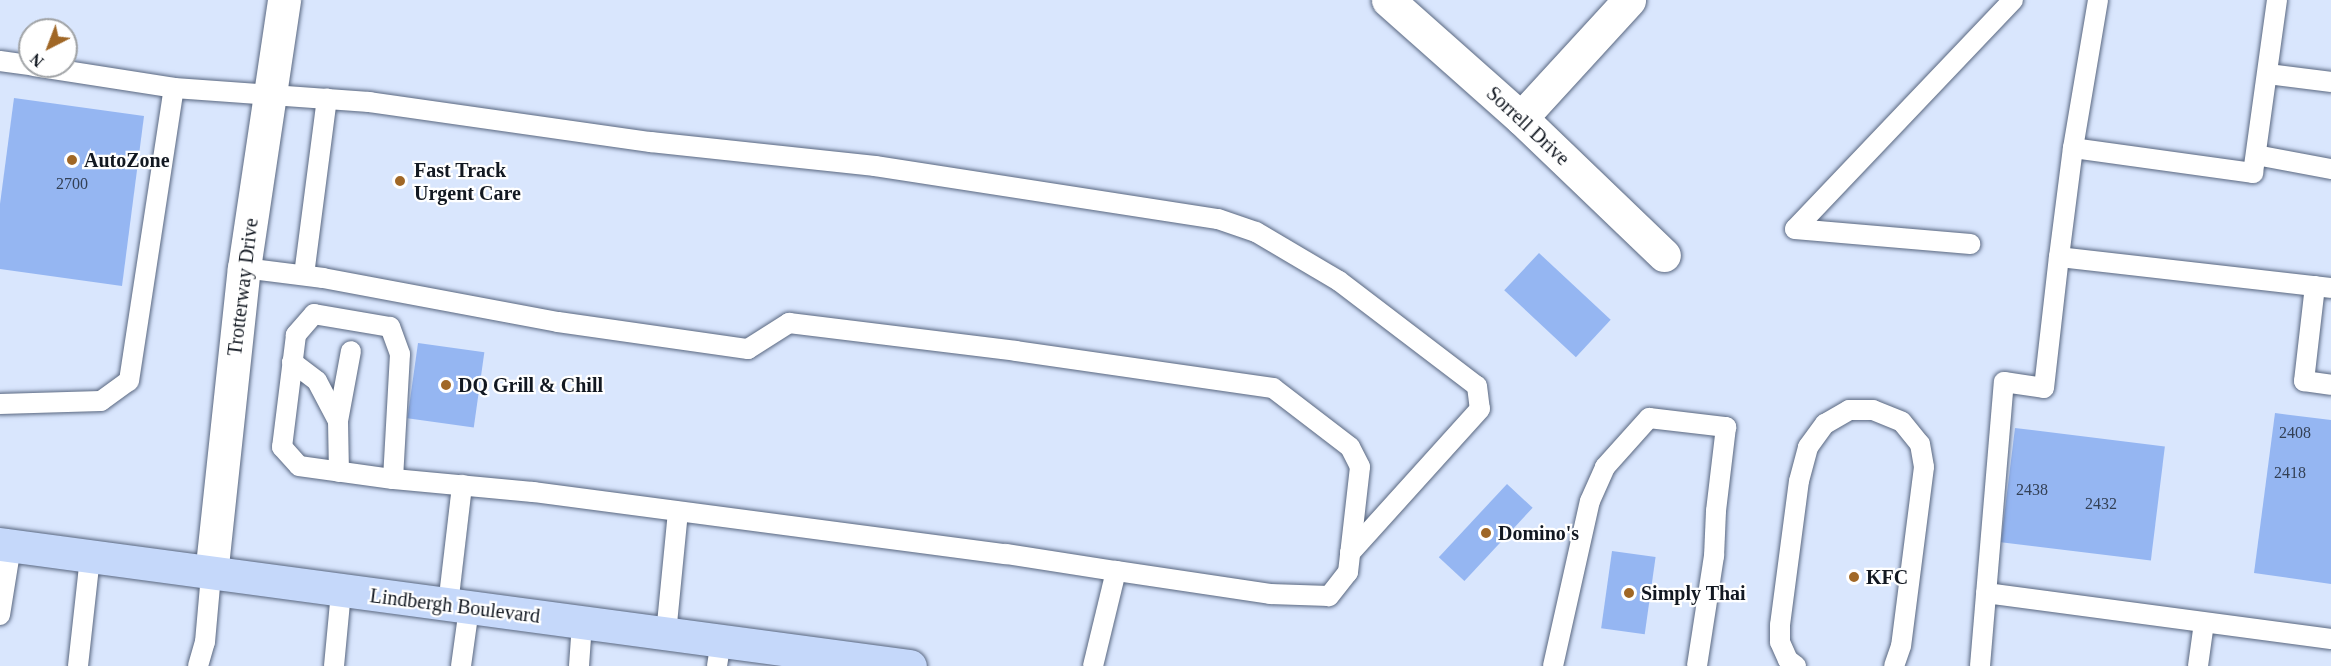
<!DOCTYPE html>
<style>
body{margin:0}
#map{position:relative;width:2331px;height:666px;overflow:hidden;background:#d9e6fd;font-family:Georgia,serif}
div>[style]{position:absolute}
.building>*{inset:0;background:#95b6f2;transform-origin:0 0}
.roads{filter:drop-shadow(0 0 2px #596780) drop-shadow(0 0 2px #596780)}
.lane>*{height:20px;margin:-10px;padding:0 10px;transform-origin:10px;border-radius:10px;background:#fff}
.street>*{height:33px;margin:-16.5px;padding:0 16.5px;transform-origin:16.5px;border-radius:16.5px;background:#fff}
.primary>*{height:33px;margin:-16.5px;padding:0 16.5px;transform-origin:16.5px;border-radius:16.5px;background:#c5d8fa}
.dots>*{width:16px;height:16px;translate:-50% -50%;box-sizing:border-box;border:3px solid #fff;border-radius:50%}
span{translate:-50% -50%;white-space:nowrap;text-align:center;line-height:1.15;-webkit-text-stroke:4.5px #fff;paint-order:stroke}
.number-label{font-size:16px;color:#334055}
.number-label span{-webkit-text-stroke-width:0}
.street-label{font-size:20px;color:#121821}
.poi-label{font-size:20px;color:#121821;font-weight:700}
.left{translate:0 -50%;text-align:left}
.north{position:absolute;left:18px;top:18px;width:60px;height:60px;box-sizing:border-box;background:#fff;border:2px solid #a0a3a6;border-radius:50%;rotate:222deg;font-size:16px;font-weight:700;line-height:24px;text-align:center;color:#121821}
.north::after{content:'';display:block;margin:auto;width:21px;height:27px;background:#a06726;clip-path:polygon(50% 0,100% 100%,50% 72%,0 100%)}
</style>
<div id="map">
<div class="building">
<i style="clip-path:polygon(14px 98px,144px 116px,122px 286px,0 269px,0 204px)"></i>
<i style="left:1539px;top:253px;width:98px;height:51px;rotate:43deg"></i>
<i style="left:418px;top:343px;width:67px;height:76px;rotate:8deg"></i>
<i style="clip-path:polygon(2275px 413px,2331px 420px,2331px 584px,2254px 573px)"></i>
<i style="left:2015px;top:428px;width:151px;height:115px;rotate:7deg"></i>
<i style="left:1507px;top:484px;width:35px;height:100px;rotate:43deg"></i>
<i style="left:1612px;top:551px;width:44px;height:78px;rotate:8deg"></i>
</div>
<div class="roads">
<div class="lane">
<i style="left:0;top:61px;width:30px;rotate:8deg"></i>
<i style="left:34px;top:66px;width:142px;rotate:8.9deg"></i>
<i style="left:2268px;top:74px;width:64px;rotate:7.2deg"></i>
<i style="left:2073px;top:148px;width:182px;rotate:7.9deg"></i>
<i style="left:2253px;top:173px;width:175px;rotate:-82.1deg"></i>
<i style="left:2256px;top:155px;width:76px;rotate:10.6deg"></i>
<i style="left:1795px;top:229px;width:316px;rotate:-46.4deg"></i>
<i style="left:1795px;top:229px;width:176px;rotate:4.9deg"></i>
<i style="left:2059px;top:257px;width:110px;rotate:-82.7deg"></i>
<i style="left:2073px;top:148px;width:150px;rotate:-80.4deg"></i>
<i style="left:244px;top:268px;width:80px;rotate:7.2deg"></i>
<i style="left:323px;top:278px;width:239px;rotate:10.6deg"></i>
<i style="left:558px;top:322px;width:192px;rotate:8.1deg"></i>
<i style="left:748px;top:349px;width:49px;rotate:-32.4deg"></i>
<i style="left:789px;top:323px;width:229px;rotate:7deg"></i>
<i style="left:1016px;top:351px;width:260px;rotate:8.2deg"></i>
<i style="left:1273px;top:388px;width:97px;rotate:37.5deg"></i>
<i style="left:1350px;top:447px;width:22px;rotate:63deg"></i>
<i style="left:1360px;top:467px;width:106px;rotate:96.5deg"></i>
<i style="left:1348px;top:572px;width:31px;rotate:128deg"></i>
<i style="left:1329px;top:596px;width:59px;rotate:-178.1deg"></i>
<i style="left:1270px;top:594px;width:156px;rotate:-171.5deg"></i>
<i style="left:1116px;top:571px;width:98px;rotate:103.6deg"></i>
<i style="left:304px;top:275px;width:178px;rotate:-82.6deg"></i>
<i style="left:2315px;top:286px;width:96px;rotate:96.6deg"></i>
<i style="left:2304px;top:381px;width:27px;rotate:8deg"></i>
<i style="left:292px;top:362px;width:31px;rotate:37deg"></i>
<i style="left:317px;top:381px;width:45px;rotate:62.3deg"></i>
<i style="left:338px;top:421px;width:51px;rotate:88.9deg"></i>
<i style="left:0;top:404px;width:101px;rotate:-1.7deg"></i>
<i style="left:101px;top:401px;width:34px;rotate:-36deg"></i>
<i style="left:129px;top:381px;width:296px;rotate:-81.3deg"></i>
<i style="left:174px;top:88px;width:196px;rotate:4.1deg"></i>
<i style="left:369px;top:102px;width:285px;rotate:8.1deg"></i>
<i style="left:651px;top:142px;width:225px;rotate:6.1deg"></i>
<i style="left:875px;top:166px;width:347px;rotate:8.8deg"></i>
<i style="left:1218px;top:219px;width:40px;rotate:18.9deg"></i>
<i style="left:1256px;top:232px;width:96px;rotate:30.6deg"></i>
<i style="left:1339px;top:281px;width:173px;rotate:37.3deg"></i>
<i style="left:1477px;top:386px;width:23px;rotate:83deg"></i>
<i style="left:1480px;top:409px;width:194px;rotate:132.1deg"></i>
<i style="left:338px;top:421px;width:71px;rotate:-79.5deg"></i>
<i style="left:393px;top:479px;width:125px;rotate:-86.8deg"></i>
<i style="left:400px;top:354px;width:29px;rotate:-110deg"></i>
<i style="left:390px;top:327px;width:77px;rotate:-170.3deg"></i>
<i style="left:314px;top:314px;width:28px;rotate:131deg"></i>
<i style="left:296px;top:335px;width:113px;rotate:97.1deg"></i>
<i style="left:282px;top:447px;width:25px;rotate:48deg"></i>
<i style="left:299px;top:466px;width:95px;rotate:7.9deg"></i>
<i style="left:393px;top:479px;width:141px;rotate:5.3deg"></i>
<i style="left:533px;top:492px;width:477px;rotate:7.5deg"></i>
<i style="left:1006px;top:554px;width:111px;rotate:8.8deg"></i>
<i style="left:1986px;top:593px;width:348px;rotate:7.6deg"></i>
<i style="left:448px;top:605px;width:121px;rotate:-83.3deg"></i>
<i style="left:0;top:615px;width:70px;rotate:-80.9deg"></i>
<i style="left:666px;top:634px;width:123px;rotate:-84.4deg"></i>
<i style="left:78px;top:666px;width:110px;rotate:-83.7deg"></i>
<i style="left:198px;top:666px;width:25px;rotate:-74deg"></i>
<i style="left:205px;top:642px;width:67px;rotate:-84.9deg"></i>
<i style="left:334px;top:666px;width:74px;rotate:-84.6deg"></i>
<i style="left:461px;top:666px;width:59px;rotate:-82.1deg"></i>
<i style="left:579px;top:666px;width:43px;rotate:-86deg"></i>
<i style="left:717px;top:666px;width:25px;rotate:-81deg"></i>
<i style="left:1553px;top:666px;width:169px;rotate:-77.4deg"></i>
<i style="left:1590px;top:501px;width:37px;rotate:-66deg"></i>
<i style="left:1605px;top:467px;width:66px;rotate:-48.1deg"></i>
<i style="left:1649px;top:418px;width:78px;rotate:6.7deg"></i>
<i style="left:1726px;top:427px;width:85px;rotate:96.8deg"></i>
<i style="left:1716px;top:511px;width:45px;rotate:92.5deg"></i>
<i style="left:1714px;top:556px;width:111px;rotate:98.8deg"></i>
<i style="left:1796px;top:666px;width:10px;rotate:-143deg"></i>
<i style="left:1788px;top:660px;width:20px;rotate:-114deg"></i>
<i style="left:1780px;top:642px;width:17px;rotate:-90deg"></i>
<i style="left:1780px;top:625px;width:145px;rotate:-82.5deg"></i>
<i style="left:1799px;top:481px;width:35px;rotate:-75deg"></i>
<i style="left:1808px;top:447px;width:29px;rotate:-54deg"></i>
<i style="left:1825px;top:424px;width:28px;rotate:-30deg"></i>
<i style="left:1849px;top:410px;width:24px"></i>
<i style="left:1873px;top:410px;width:31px;rotate:22deg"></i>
<i style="left:1902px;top:422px;width:28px;rotate:51deg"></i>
<i style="left:1920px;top:444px;width:23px;rotate:80deg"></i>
<i style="left:1924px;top:467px;width:180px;rotate:97.3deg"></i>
<i style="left:1901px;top:646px;width:21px;rotate:109deg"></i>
<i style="left:1980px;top:666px;width:285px;rotate:-85.2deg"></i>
<i style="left:2004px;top:382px;width:40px;rotate:8.5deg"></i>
<i style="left:2044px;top:388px;width:132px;rotate:-83.5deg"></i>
<i style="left:2059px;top:257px;width:274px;rotate:6.5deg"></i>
<i style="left:2198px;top:666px;width:43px;rotate:-82.1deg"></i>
</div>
<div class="street">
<i style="left:1388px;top:0;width:178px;rotate:41.6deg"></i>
<i style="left:1521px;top:118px;width:198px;rotate:43.8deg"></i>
<i style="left:1521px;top:118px;width:160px;rotate:-47.5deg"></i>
<i style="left:211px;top:575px;width:309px;rotate:-83.9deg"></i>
<i style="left:244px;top:268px;width:271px;rotate:-81.5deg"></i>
</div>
<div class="primary">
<i style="left:0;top:544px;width:918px;rotate:7.64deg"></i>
</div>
</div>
<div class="dots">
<i style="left:72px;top:160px;background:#a06726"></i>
<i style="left:400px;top:181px;background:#a06726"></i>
<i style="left:446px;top:385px;background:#a06726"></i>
<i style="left:1486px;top:533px;background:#a06726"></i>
<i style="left:1854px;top:577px;background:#a06726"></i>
<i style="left:1629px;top:593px;background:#a06726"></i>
</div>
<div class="number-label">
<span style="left:72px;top:184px">2700</span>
<span style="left:2295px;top:433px">2408</span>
<span style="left:2290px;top:473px">2418</span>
<span style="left:2032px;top:490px">2438</span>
<span style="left:2101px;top:504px">2432</span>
</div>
<div class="street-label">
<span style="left:1528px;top:126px;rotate:43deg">Sorrell Drive</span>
<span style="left:243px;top:287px;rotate:-83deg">Trotterway Drive</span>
<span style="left:455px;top:606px;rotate:7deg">Lindbergh Boulevard</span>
</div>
<div class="poi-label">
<span class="left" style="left:84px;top:160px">AutoZone</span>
<span class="left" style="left:414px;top:182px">Fast Track<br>Urgent Care</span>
<span class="left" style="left:458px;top:385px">DQ Grill &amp; Chill</span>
<span class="left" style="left:1498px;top:533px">Domino's</span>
<span class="left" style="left:1866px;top:577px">KFC</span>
<span class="left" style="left:1641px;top:593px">Simply Thai</span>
</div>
<div class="north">N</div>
</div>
